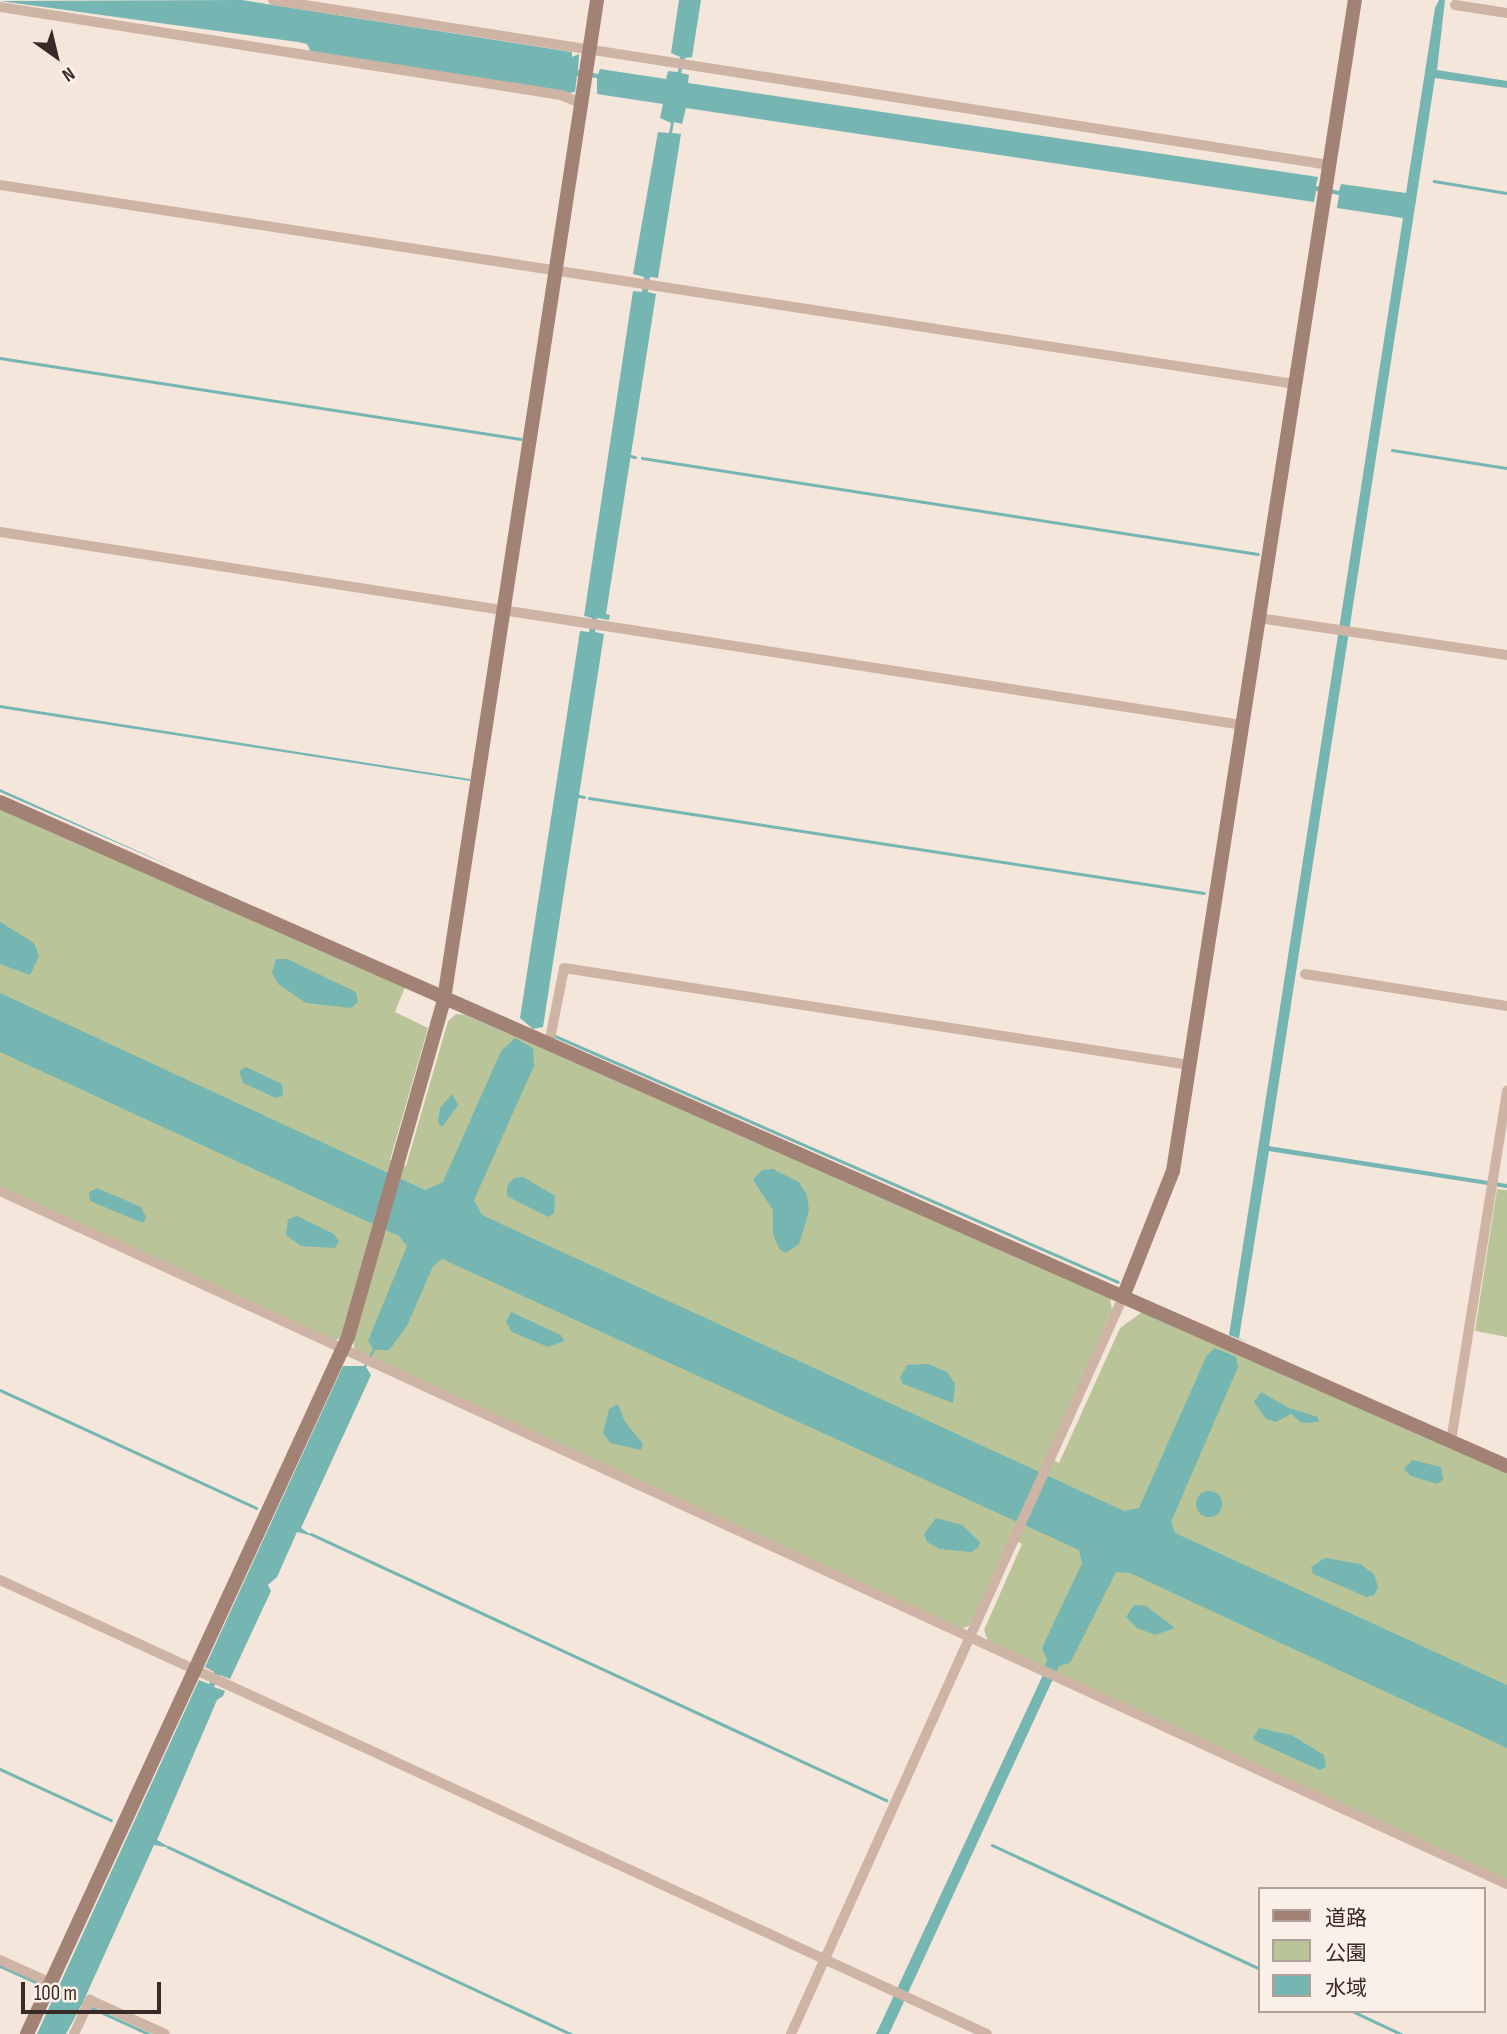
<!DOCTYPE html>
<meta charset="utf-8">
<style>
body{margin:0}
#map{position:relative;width:1507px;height:2034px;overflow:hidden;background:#f4e6da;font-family:"Sofia Sans Condensed","Noto Sans JP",sans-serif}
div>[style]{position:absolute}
.green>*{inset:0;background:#b9c598}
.water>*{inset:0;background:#75b5b2}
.round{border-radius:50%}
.stream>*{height:2.5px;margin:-1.25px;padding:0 1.25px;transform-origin:1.25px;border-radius:1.25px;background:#75b5b2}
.street>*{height:10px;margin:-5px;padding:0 5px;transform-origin:5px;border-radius:5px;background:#ceb4a4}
.secondary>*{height:14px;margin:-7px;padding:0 7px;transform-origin:7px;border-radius:7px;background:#a28275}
span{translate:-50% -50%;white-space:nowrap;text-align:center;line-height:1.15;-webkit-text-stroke:6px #fbf0e7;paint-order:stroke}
.legend{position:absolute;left:1258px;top:1887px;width:228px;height:126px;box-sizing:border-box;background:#fbf0e7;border:2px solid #ada19a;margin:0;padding:9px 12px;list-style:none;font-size:21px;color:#382b27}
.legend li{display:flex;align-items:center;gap:14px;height:35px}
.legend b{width:35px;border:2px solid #ada19a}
.north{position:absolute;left:21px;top:21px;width:70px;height:70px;-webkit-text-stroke:5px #fbf0e7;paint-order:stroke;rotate:146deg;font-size:19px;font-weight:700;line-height:28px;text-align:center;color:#382b27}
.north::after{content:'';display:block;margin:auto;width:24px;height:32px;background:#382b27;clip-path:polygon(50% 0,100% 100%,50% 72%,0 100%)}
.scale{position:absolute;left:21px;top:1982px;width:140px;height:32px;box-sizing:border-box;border:4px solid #382b27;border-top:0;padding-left:9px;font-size:21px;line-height:24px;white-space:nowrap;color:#382b27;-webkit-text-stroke:5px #fbf0e7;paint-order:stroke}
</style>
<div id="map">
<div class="green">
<i style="clip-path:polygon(0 807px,405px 987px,395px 1012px,428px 1028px,390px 1160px,406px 1166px,448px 1021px,456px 1014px,466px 1015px,1110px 1298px,1112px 1309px,1048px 1457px,1059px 1463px,1120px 1328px,1142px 1312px,1507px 1473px,1507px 1880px,988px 1641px,984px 1630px,1022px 1544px,1011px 1538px,973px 1624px,961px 1629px,355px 1350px,353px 1341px,342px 1336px,335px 1341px,0 1187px)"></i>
<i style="clip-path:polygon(1497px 1189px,1507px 1190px,1507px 1337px,1475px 1331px)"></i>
</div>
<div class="water">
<i style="clip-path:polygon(242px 0,572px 52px,572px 57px,579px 54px,578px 70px,598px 74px,600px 69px,666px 79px,668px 71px,678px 72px,680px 57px,671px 53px,679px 0,701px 0,692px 57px,685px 58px,681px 73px,689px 75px,688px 83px,1318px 177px,1316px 186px,1339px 191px,1341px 184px,1406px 193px,1435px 8px,1439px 0,1445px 0,1437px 70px,1507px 81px,1507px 88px,1435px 78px,1269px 1146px,1507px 1184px,1507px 1188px,1269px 1151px,1239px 1338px,1251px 1343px,1229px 1335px,1403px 218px,1337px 208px,1339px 195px,1316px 191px,1314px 202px,686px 108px,682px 124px,674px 122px,672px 133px,681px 134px,658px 278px,650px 277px,648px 292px,656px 294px,606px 614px,610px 615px,609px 620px,597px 618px,595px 632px,604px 634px,543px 1027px,533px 1029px,520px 1018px,580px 631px,589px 632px,592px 618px,584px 616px,633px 291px,642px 292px,644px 277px,633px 274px,658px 132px,669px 133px,671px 123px,660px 118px,663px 104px,597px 94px,597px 78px,577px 76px,575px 92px,569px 93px,311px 52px,307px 44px,298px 42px,0 1px)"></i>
<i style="clip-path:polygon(0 705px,470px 779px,470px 781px,0 708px)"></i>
<i style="clip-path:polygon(0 789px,182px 871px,0 792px)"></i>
<i style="clip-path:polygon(0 922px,34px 943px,39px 956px,30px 975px,0 964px)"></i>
<i style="clip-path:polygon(276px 959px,287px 959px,356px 992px,358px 1002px,351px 1008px,306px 1003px,278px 984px,272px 972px)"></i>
<i style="clip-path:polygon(0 993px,425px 1190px,443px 1182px,501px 1051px,515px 1038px,533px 1048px,534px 1066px,474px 1200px,482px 1215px,1124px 1511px,1139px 1508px,1207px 1355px,1215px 1348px,1236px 1357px,1238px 1367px,1171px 1522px,1175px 1533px,1507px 1685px,1507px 1748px,1130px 1573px,1116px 1572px,1070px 1663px,1059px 1666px,889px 2034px,876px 2034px,1042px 1677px,1047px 1660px,1042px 1648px,1082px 1563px,1079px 1550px,442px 1259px,433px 1266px,407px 1326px,389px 1350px,375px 1350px,366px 1367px,371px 1375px,301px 1528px,313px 1536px,297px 1532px,277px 1577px,268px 1585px,271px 1591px,230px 1679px,220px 1675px,214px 1687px,225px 1691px,223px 1696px,217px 1700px,157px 1840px,171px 1848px,154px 1845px,83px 2002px,91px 2006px,82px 2004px,66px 2034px,37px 2034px,199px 1680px,209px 1684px,214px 1672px,205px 1667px,343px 1366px,364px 1366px,373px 1349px,368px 1341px,407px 1246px,399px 1236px,0 1052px)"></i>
<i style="clip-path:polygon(246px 1067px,282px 1084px,283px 1096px,276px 1098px,243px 1083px,239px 1071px)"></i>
<i style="clip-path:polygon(452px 1094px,458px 1105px,442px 1127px,438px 1123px,440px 1108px)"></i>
<i style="clip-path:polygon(773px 1169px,799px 1182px,807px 1195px,809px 1211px,799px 1244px,786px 1253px,779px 1249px,773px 1234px,773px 1210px,753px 1180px,762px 1170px)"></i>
<i style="clip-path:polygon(523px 1177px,555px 1196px,554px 1213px,548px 1217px,507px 1196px,507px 1186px,514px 1178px)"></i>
<i style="clip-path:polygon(97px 1188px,141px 1207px,146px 1217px,143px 1223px,90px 1201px,89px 1192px)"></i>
<i style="clip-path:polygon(297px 1216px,334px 1234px,339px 1241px,335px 1248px,301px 1246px,286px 1235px,288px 1219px)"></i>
<i style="clip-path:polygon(511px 1312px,561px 1335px,564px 1341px,548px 1347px,512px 1332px,506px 1322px)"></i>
<i style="clip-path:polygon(928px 1364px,947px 1372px,955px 1384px,953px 1403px,903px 1384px,900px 1378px,907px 1365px)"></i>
<i style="clip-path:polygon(1261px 1392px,1289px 1408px,1318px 1417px,1319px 1422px,1302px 1423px,1291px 1414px,1276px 1422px,1266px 1419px,1254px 1402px)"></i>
<i style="clip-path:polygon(618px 1404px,625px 1422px,643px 1444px,641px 1450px,610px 1443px,603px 1433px,609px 1409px)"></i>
<i style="clip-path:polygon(1412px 1460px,1441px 1467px,1443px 1480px,1437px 1484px,1411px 1476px,1404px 1469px)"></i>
<i class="round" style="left:1196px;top:1491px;width:26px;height:26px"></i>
<i style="clip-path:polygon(936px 1518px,962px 1525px,980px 1542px,978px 1548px,971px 1552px,940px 1549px,927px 1542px,924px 1534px)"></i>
<i style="clip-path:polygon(1325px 1558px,1360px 1564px,1374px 1574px,1378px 1587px,1374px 1595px,1367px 1597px,1313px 1574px,1311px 1567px)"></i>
<i style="clip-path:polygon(1134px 1605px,1146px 1606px,1175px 1628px,1155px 1635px,1137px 1628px,1126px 1617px)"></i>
<i style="clip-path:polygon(1259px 1728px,1291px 1735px,1324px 1755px,1326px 1767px,1320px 1770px,1258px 1742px,1253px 1738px)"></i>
</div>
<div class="stream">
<i style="left:1434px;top:181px;width:74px;rotate:9.3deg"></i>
<i style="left:0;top:358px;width:527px;rotate:8.84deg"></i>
<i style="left:1392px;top:450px;width:116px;rotate:8.9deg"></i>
<i style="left:631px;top:456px;width:4px;rotate:14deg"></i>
<i style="left:642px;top:458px;width:623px;rotate:8.86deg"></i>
<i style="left:579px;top:796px;width:5px;rotate:11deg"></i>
<i style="left:589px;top:798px;width:622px;rotate:8.78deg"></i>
<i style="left:555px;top:1036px;width:614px;rotate:23.6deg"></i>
<i style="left:0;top:1390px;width:282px;rotate:24.7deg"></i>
<i style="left:311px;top:1534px;width:634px;rotate:24.83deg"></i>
<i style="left:0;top:1769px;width:122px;rotate:24.7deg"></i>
<i style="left:992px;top:1845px;width:295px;rotate:24.8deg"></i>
<i style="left:168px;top:1847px;width:444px;rotate:24.9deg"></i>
<i style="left:0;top:1966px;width:44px;rotate:24.2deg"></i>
<i style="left:92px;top:2008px;width:63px;rotate:24.5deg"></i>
<i style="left:1352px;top:2011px;width:54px;rotate:25.1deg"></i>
</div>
<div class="street">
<i style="left:273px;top:0;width:1069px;rotate:8.88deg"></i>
<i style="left:1455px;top:5px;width:53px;rotate:8.7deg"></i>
<i style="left:0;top:7px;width:568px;rotate:8.91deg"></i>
<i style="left:561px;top:95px;width:22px;rotate:22deg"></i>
<i style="left:0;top:185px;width:1310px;rotate:8.74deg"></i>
<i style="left:0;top:532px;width:1258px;rotate:8.83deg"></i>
<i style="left:1259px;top:618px;width:251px;rotate:8.5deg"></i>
<i style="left:1305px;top:974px;width:205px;rotate:9deg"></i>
<i style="left:549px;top:1044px;width:77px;rotate:-78.8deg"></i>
<i style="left:564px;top:968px;width:633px;rotate:8.81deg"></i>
<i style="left:0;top:1191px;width:1659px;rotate:24.7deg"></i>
<i style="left:1451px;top:1441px;width:355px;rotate:-80.9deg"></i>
<i style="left:0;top:1580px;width:1086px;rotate:24.7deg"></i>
<i style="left:0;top:1960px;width:56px;rotate:24.3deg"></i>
<i style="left:74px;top:2034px;width:38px;rotate:-65deg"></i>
<i style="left:90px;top:2000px;width:82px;rotate:24.4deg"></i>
<i style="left:791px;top:2034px;width:808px;rotate:-65.75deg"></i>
</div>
<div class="secondary">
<i style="left:0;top:802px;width:1647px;rotate:23.78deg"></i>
<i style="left:1123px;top:1297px;width:136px;rotate:-68.4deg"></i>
<i style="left:1173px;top:1171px;width:1185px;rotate:-81.17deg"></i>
<i style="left:27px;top:2034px;width:767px;rotate:-65.27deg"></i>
<i style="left:348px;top:1337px;width:351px;rotate:-74.1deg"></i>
<i style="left:444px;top:999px;width:1011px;rotate:-81.29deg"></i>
</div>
<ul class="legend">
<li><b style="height:9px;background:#a28275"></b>道路</li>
<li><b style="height:19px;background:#b9c598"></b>公園</li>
<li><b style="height:19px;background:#75b5b2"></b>水域</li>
</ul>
<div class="north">N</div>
<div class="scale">100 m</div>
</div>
